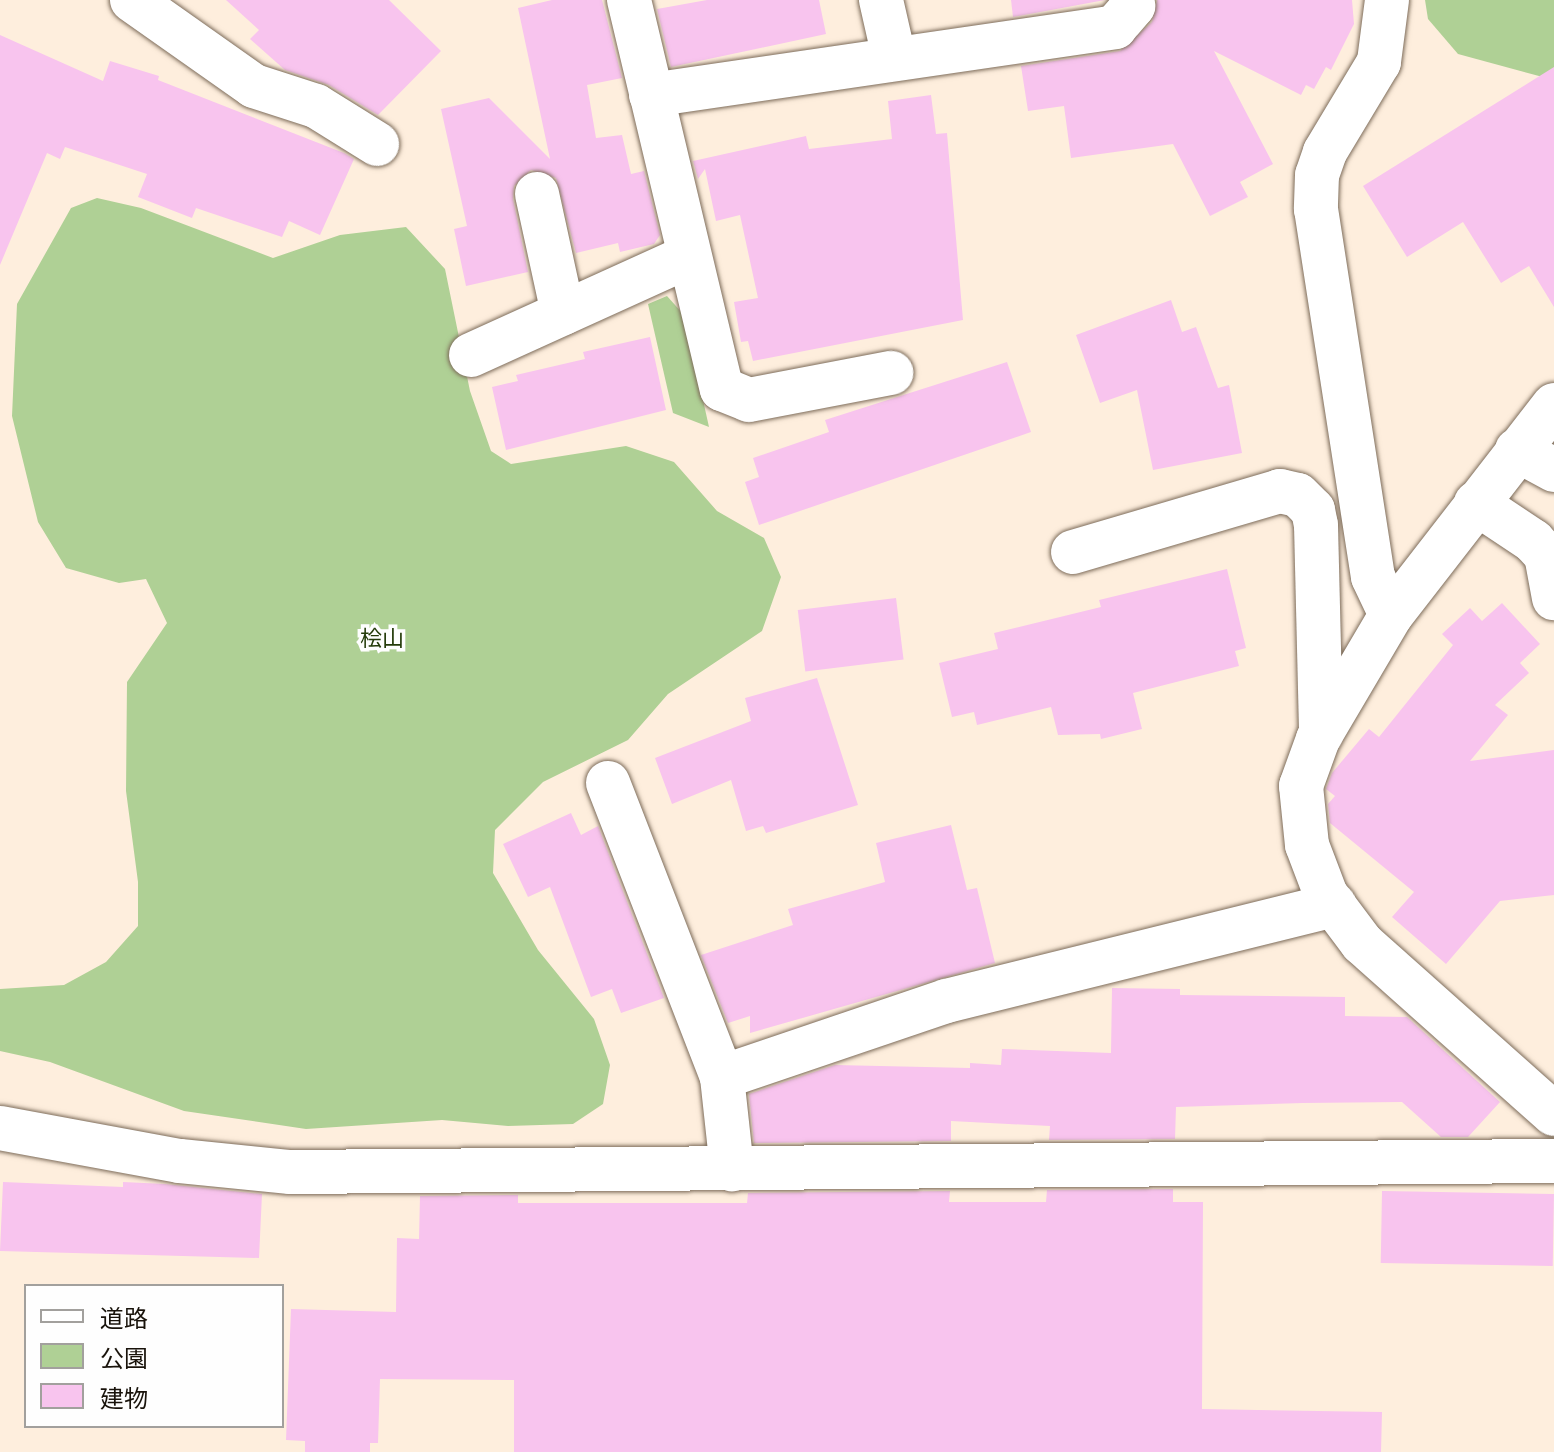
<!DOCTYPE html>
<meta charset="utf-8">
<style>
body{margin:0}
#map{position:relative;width:1554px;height:1452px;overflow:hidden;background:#feeedd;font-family:"Work Sans","Noto Sans JP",sans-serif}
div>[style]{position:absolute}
.green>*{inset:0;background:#afd095}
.building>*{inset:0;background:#f8c4ee;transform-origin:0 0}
.roads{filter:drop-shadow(0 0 2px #7d6c5a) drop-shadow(0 0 2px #7d6c5a)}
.minor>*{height:44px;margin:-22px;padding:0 22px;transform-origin:22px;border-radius:22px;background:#fff}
span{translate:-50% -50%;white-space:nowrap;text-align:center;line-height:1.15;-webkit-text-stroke:7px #fefefe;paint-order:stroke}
.park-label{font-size:22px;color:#243b0a}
.legend{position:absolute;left:24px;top:1284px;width:260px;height:144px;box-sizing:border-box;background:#fefefe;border:2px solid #a2a09d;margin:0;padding:10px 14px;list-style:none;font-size:24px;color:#19130b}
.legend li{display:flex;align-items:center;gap:16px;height:40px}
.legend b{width:40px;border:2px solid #a2a09d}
</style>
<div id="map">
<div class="green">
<i style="clip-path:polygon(1425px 0,1554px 0,1554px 80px,1458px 54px,1428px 19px)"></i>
<i style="clip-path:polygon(97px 198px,141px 208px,273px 258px,340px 235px,406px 227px,445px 269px,470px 391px,491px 451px,511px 464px,626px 446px,674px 462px,717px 511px,764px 538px,781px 577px,762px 631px,668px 694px,628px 740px,543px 782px,495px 830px,493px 873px,538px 950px,594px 1019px,610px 1065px,603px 1104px,573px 1124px,508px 1126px,442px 1120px,306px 1129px,184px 1111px,50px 1062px,0 1051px,0 989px,64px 985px,106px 962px,138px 926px,138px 882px,126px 791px,127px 682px,167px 623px,146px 579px,119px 583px,66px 568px,38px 522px,12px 416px,17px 304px,71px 208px)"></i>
<i style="clip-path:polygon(667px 296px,684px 315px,709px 427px,673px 413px,648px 304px)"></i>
</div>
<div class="building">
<i style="clip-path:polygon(226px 0,389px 0,441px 51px,378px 115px,329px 85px,285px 70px,250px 39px,259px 30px)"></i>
<i style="clip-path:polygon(552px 0,602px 0,622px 78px,587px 85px,596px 138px,622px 135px,631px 174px,644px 171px,660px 235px,654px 244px,620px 252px,618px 243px,576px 253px,556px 178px,531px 170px,514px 186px,513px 199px,528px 272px,466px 286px,454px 229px,467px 226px,441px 109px,489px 98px,550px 159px,518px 8px)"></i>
<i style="clip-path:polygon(707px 0,819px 0,826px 34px,671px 67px,657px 9px)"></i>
<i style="clip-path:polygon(1011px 0,1105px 0,1013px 17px)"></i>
<i style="clip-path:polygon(1157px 0,1352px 0,1354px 24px,1331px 70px,1326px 67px,1314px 89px,1306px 85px,1301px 95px,1214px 51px,1273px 164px,1240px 182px,1248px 197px,1210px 216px,1173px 144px,1071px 158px,1064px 106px,1028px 111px,1021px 66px,1120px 51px,1152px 22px)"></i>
<i style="clip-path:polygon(0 35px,103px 81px,110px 61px,159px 76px,158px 80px,344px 153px,354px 159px,320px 235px,289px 221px,282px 237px,196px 208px,192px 218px,138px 197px,147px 174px,65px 147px,60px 159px,47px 153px,0 265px)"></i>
<i style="clip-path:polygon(1554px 67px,1554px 307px,1529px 266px,1501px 283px,1463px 222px,1407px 257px,1363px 186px)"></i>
<i style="clip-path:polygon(931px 95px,936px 134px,947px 133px,963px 320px,753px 361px,748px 341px,741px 342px,734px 302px,758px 298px,740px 215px,716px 221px,705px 169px,698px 179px,693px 161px,806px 136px,809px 149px,892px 139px,888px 101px)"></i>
<i style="clip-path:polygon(1171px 300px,1182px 332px,1196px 327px,1218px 388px,1229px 385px,1242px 453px,1153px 470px,1137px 390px,1100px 403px,1076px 335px)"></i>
<i style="clip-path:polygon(650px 337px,666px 410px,506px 450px,492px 387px,518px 381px,516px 375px,585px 359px,583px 352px)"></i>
<i style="clip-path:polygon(1007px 362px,1031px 432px,759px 525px,745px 482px,759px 477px,753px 458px,829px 432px,825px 420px)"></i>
<i style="clip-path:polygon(1227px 569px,1246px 648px,1235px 651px,1239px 666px,1133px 693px,1142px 729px,1101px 739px,1100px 734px,1058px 735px,1051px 707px,977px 725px,974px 712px,952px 717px,939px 663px,998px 649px,994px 633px,1101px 607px,1099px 600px)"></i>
<i style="left:896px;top:598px;width:62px;height:99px;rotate:83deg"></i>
<i style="clip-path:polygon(1502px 603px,1540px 644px,1520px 663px,1529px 673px,1495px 705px,1508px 715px,1470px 761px,1554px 750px,1554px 895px,1500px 901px,1446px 964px,1392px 917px,1414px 892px,1330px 823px,1328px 804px,1335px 796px,1326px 789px,1332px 773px,1369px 729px,1379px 737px,1453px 645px,1442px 634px,1470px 608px,1482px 621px)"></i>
<i style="clip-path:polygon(817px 678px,858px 805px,766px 833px,763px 826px,746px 831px,731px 780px,672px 804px,655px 758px,751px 721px,745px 698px)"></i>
<i style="clip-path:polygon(571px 813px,581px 835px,598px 826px,664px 998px,621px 1013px,612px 989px,591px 997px,550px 887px,528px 897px,503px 844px)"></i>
<i style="clip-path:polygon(951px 825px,967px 890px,977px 888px,995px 963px,750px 1033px,750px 1016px,728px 1023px,701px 955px,793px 925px,788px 909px,885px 882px,876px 843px)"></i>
<i style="clip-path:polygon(1112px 988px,1180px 989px,1180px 995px,1345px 997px,1345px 1016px,1407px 1017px,1500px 1102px,1468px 1137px,1441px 1137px,1402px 1102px,1303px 1103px,1176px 1107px,1175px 1139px,1049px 1140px,1050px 1126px,951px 1121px,951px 1141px,754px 1143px,749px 1094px,835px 1065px,970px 1068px,970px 1063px,1001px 1065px,1002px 1049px,1111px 1053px)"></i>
<i style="clip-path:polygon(3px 1182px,123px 1187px,123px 1182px,165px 1184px,262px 1194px,259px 1258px,0 1251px)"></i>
<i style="clip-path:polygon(1173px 1189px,1173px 1202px,1203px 1202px,1202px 1409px,1382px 1412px,1381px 1452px,514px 1452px,514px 1380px,380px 1379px,378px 1443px,370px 1443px,370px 1452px,305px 1452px,305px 1441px,286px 1440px,291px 1309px,396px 1312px,397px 1238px,419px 1239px,420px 1196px,518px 1195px,518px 1203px,747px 1203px,748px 1193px,950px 1191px,949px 1202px,1046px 1202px,1047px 1190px)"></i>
<i style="left:1382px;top:1191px;width:172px;height:72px;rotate:1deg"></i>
</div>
<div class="roads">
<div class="minor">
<i style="left:132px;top:0;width:149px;rotate:35.2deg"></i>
<i style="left:254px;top:86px;width:65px;rotate:17.9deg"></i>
<i style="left:316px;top:106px;width:72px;rotate:31.9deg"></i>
<i style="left:629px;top:0;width:400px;rotate:76.6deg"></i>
<i style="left:722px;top:389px;width:29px;rotate:22deg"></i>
<i style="left:749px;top:400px;width:145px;rotate:-10.8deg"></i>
<i style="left:881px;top:0;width:58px;rotate:77.2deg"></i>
<i style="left:1387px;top:0;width:63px;rotate:97.4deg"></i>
<i style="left:1379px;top:62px;width:105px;rotate:121deg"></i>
<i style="left:1325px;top:152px;width:24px;rotate:109deg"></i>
<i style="left:1317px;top:175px;width:34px;rotate:92deg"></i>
<i style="left:1316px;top:209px;width:372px;rotate:81.2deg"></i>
<i style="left:1373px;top:577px;width:42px;rotate:64.7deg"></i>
<i style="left:651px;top:95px;width:469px;rotate:-8.3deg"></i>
<i style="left:1115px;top:27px;width:28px;rotate:-49deg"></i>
<i style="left:1133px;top:6px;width:6px;rotate:-108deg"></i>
<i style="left:537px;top:194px;width:122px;rotate:77.7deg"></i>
<i style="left:471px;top:355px;width:239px;rotate:-24.4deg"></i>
<i style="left:1554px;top:405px;width:266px;rotate:127.8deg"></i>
<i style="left:1391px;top:615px;width:144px;rotate:120.5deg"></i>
<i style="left:1318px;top:739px;width:50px;rotate:109.9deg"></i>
<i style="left:1301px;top:786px;width:59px;rotate:84.2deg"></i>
<i style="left:1307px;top:845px;width:53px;rotate:69.2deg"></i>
<i style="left:1326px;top:895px;width:60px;rotate:53.1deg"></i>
<i style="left:1362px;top:943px;width:257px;rotate:41.7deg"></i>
<i style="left:1517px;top:450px;width:42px;rotate:28.4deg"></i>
<i style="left:1476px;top:503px;width:69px;rotate:33.7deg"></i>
<i style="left:1533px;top:541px;width:19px;rotate:47deg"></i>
<i style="left:1546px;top:555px;width:44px;rotate:79.5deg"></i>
<i style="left:1073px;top:552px;width:216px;rotate:-16.4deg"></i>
<i style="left:1280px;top:491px;width:18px;rotate:13deg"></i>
<i style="left:1298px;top:495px;width:21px;rotate:45deg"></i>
<i style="left:1313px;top:510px;width:15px;rotate:79deg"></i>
<i style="left:1316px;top:525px;width:209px;rotate:88.6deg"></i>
<i style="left:608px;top:783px;width:315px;rotate:68.8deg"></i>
<i style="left:722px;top:1077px;width:93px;rotate:83.8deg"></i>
<i style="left:722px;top:1077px;width:237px;rotate:-18.7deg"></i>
<i style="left:946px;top:1001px;width:400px;rotate:-13.9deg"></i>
<i style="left:0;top:1128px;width:183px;rotate:10.4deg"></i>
<i style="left:180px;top:1161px;width:111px;rotate:5.7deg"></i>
<i style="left:290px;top:1172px;width:1264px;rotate:-0.5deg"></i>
</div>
</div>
<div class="park-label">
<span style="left:382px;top:639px">桧山</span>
</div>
<ul class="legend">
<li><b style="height:10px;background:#fff"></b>道路</li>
<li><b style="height:22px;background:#afd095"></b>公園</li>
<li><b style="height:22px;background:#f8c4ee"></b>建物</li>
</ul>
</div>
